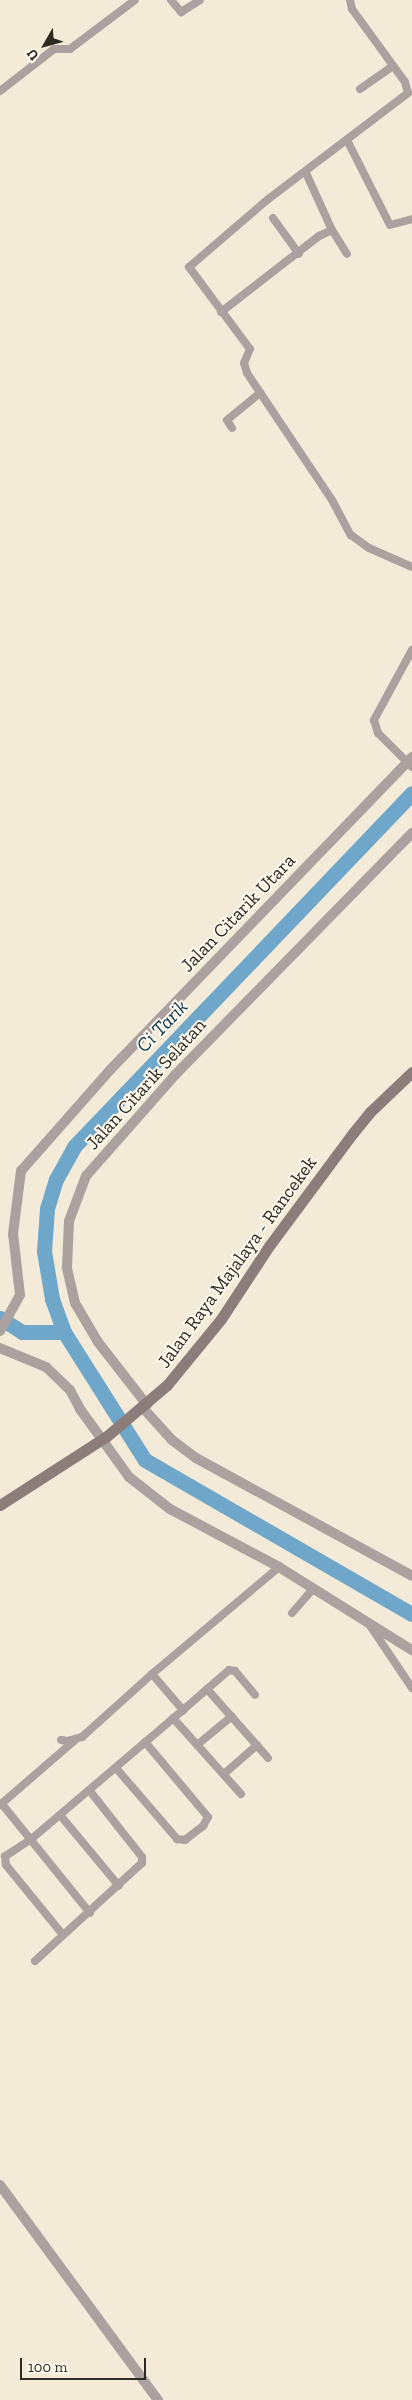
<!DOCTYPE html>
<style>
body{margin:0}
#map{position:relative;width:412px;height:2400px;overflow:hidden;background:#f3ebd7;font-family:"Zilla Slab",serif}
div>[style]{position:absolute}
.river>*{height:15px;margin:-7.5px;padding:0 7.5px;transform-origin:7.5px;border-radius:7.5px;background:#6fa7ca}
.minor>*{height:8px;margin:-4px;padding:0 4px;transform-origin:4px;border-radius:4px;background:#aba19f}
.tertiary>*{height:10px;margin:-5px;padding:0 5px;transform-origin:5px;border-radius:5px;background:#aba19f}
.secondary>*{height:11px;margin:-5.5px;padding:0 5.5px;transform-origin:5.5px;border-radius:5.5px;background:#8c7d7a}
span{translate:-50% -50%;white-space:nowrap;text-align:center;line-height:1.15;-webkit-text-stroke:4px #fef9ec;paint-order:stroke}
.street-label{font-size:19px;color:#2d2a22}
.water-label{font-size:20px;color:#083750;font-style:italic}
.north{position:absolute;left:20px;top:20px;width:50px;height:50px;-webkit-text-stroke:4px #fef9ec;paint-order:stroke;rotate:232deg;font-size:14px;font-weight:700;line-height:20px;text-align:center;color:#2d2a22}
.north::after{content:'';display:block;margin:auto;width:18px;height:22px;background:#2d2a22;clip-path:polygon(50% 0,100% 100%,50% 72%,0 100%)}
.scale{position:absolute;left:20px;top:2358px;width:126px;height:22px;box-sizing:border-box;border:2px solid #2d2a22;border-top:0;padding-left:6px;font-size:15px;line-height:18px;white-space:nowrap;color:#2d2a22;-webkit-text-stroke:4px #fef9ec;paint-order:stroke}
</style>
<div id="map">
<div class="river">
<i style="left:412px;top:793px;width:489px;rotate:133.7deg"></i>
<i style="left:74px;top:1147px;width:37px;rotate:119deg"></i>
<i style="left:56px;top:1179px;width:31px;rotate:107deg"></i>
<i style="left:47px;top:1209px;width:42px;rotate:94.1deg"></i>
<i style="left:44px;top:1251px;width:49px;rotate:80.5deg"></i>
<i style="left:52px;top:1299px;width:35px;rotate:70deg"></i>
<i style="left:64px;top:1332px;width:151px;rotate:57.7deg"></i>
<i style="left:145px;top:1460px;width:308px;rotate:30deg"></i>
<i style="left:0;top:1318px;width:26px;rotate:32deg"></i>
<i style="left:22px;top:1332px;width:42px"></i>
</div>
<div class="minor">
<i style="left:171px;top:0;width:16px;rotate:50deg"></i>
<i style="left:181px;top:12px;width:22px;rotate:-32deg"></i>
<i style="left:350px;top:0;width:9px;rotate:77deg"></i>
<i style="left:352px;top:9px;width:90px;rotate:54deg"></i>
<i style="left:405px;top:82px;width:11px;rotate:75deg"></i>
<i style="left:408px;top:93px;width:177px;rotate:142.8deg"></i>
<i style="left:267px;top:200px;width:103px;rotate:139.3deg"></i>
<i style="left:189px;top:267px;width:102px;rotate:53.4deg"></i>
<i style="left:250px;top:349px;width:15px;rotate:113deg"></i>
<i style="left:244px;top:363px;width:10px;rotate:73deg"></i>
<i style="left:247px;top:373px;width:153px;rotate:56.2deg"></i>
<i style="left:332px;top:500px;width:40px;rotate:62deg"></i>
<i style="left:351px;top:535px;width:22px;rotate:36deg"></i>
<i style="left:369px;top:548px;width:47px;rotate:23.8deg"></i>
<i style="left:360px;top:89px;width:40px;rotate:-34.9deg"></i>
<i style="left:0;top:91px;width:68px;rotate:-37.9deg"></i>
<i style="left:54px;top:49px;width:16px"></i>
<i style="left:70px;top:49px;width:81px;rotate:-37deg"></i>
<i style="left:347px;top:140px;width:95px;rotate:63.2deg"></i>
<i style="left:390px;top:225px;width:23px;rotate:-15deg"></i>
<i style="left:306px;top:173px;width:63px;rotate:65.5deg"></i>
<i style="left:332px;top:230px;width:28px;rotate:58deg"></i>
<i style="left:273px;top:218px;width:44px;rotate:54.2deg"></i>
<i style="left:221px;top:312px;width:124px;rotate:-37.8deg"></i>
<i style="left:319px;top:236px;width:14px;rotate:-25deg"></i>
<i style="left:232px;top:428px;width:9px;rotate:-122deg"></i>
<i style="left:227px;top:420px;width:43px;rotate:-39.3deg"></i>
<i style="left:412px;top:650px;width:80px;rotate:118.5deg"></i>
<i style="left:374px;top:720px;width:14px;rotate:73deg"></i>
<i style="left:378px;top:733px;width:48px;rotate:45deg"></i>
<i style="left:292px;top:1613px;width:33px;rotate:-49deg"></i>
<i style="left:369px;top:1624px;width:77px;rotate:56.1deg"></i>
<i style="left:152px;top:1674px;width:166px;rotate:-40.1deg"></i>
<i style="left:207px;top:1689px;width:92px;rotate:48.5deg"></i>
<i style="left:183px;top:1710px;width:61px;rotate:-41deg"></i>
<i style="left:229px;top:1670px;width:6px;rotate:9deg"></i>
<i style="left:235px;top:1671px;width:31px;rotate:50deg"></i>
<i style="left:173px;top:1718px;width:102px;rotate:48.2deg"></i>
<i style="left:61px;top:1740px;width:6px;rotate:9deg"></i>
<i style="left:67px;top:1741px;width:16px;rotate:-15deg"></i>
<i style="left:82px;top:1737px;width:94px;rotate:-42deg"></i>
<i style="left:152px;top:1674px;width:48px;rotate:49.3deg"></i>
<i style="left:183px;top:1710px;width:201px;rotate:139.6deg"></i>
<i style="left:30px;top:1840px;width:30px;rotate:147deg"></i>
<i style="left:5px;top:1856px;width:9px;rotate:84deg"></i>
<i style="left:6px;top:1865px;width:90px;rotate:50.8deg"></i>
<i style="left:197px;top:1745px;width:45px;rotate:-39.6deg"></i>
<i style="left:116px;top:1768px;width:94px;rotate:49.3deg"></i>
<i style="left:177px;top:1839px;width:8px;rotate:7deg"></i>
<i style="left:185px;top:1840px;width:23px;rotate:-38deg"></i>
<i style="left:203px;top:1826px;width:10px;rotate:-61deg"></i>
<i style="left:208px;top:1817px;width:98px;rotate:-130deg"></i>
<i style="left:224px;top:1774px;width:44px;rotate:-41.3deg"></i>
<i style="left:2px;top:1804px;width:140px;rotate:51.1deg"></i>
<i style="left:0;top:1805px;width:99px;rotate:-40.9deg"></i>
<i style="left:60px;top:1815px;width:92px;rotate:50.3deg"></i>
<i style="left:35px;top:1961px;width:145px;rotate:-42.5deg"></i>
<i style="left:142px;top:1863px;width:6px;rotate:-90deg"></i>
<i style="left:142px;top:1857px;width:85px;rotate:-128.3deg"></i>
</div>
<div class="tertiary">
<i style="left:0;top:1331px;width:41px;rotate:-60.9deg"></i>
<i style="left:20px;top:1295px;width:61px;rotate:-96.5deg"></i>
<i style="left:13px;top:1234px;width:64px;rotate:-82.8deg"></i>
<i style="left:21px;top:1171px;width:136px;rotate:-48.6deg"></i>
<i style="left:111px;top:1069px;width:434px;rotate:-46deg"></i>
<i style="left:0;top:1348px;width:50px;rotate:22.4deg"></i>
<i style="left:46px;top:1367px;width:33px;rotate:44deg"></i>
<i style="left:70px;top:1390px;width:21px;rotate:62deg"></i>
<i style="left:80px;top:1409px;width:84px;rotate:54.2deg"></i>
<i style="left:129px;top:1477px;width:52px;rotate:38deg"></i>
<i style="left:170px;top:1509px;width:123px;rotate:28deg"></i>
<i style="left:279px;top:1567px;width:157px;rotate:32deg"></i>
<i style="left:147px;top:1405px;width:80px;rotate:-127.9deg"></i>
<i style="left:98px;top:1342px;width:45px;rotate:-120.5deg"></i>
<i style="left:75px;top:1303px;width:37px;rotate:-103deg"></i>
<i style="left:67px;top:1267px;width:46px;rotate:-87.5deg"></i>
<i style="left:69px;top:1221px;width:48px;rotate:-69.3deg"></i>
<i style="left:86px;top:1176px;width:135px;rotate:-48.6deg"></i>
<i style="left:175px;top:1075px;width:339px;rotate:-45.6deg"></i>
<i style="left:143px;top:1408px;width:43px;rotate:47.8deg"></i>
<i style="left:172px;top:1440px;width:30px;rotate:37deg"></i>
<i style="left:196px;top:1458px;width:246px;rotate:28.6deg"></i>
<i style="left:0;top:2185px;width:267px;rotate:53.7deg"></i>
</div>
<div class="secondary">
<i style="left:0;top:1505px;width:127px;rotate:-32.8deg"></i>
<i style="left:107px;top:1436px;width:79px;rotate:-40.4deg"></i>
<i style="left:167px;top:1385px;width:85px;rotate:-50.7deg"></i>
<i style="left:221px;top:1319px;width:87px;rotate:-56.7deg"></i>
<i style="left:269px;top:1246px;width:141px;rotate:-53.4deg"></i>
<i style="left:353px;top:1133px;width:27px;rotate:-51deg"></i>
<i style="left:370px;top:1112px;width:58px;rotate:-43.6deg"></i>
</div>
<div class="street-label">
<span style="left:238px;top:913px;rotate:-46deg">Jalan Citarik Utara</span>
<span style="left:146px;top:1084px;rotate:-48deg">Jalan Citarik Selatan</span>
<span style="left:237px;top:1262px;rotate:-54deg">Jalan Raya Majalaya - Rancekek</span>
</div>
<div class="water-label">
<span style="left:162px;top:1026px;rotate:-46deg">Ci Tarik</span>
</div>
<div class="north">U</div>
<div class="scale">100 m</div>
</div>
